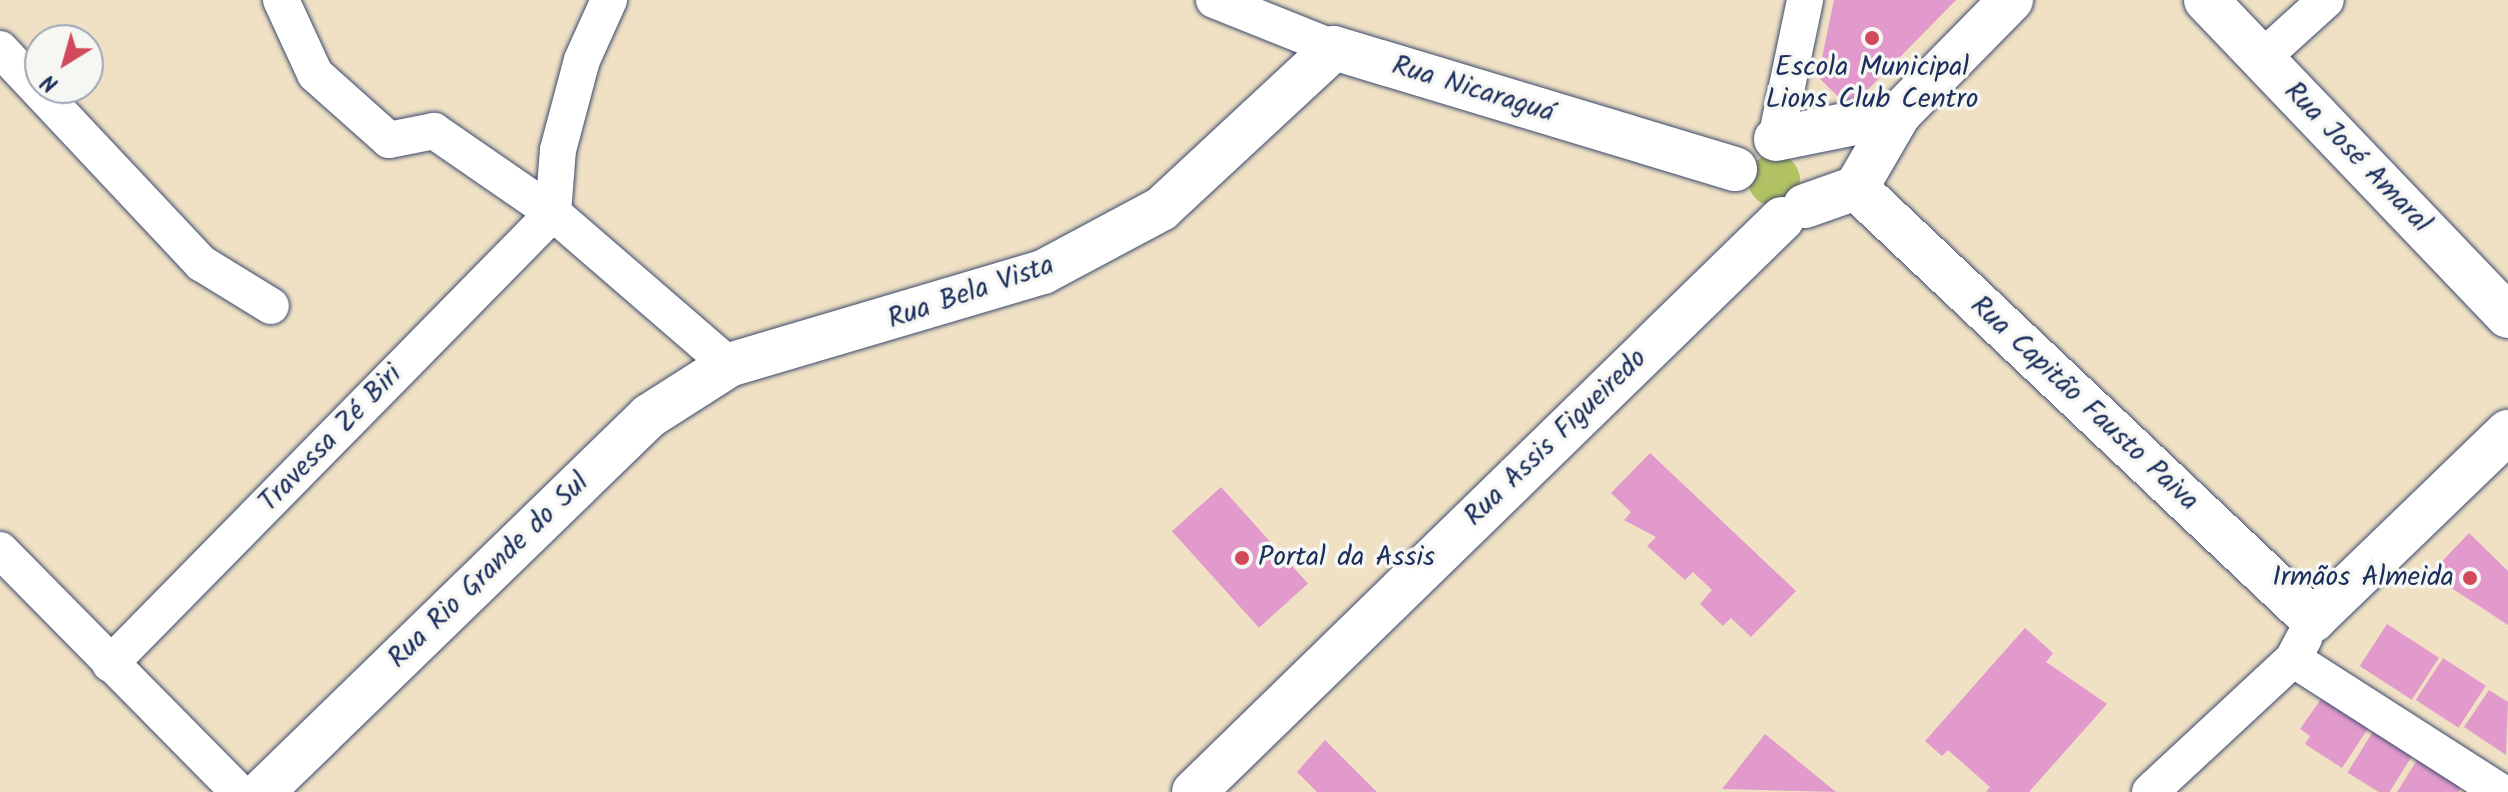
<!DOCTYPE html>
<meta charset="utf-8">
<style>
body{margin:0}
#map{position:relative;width:2508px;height:792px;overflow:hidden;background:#f0e1c5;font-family:Kalam,sans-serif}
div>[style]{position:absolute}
.green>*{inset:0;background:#b2c164}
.round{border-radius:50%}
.building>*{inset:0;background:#e19acb;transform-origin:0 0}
.roads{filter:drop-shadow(0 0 2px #3b4a6d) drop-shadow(0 0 2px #3b4a6d)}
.street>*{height:36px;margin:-18px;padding:0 18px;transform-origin:18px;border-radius:18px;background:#fff}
.secondary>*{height:44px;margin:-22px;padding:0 22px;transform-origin:22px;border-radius:22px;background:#fff}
.dots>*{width:22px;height:22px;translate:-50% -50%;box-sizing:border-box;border:4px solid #f6f6f2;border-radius:50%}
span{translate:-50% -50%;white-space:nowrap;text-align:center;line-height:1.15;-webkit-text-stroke:7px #f6f6f2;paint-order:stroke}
.poi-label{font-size:28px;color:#1b2f5e}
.left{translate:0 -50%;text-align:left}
.right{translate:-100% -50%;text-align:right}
.street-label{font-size:28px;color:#1b2f5e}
.north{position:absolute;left:24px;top:24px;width:80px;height:80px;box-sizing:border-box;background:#f6f6f2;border:2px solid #9ea6b7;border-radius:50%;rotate:217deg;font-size:22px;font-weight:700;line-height:32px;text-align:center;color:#1b2f5e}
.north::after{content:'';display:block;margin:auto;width:28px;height:36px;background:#d1495b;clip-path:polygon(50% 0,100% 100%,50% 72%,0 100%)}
</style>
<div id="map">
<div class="green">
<i class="round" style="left:1748px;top:154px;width:52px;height:52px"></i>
</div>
<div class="building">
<i style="clip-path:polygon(1834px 0,1956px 0,1850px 108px,1818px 77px)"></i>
<i style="clip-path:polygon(1650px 453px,1796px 591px,1751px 637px,1731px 618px,1723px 626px,1700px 604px,1712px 590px,1693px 572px,1685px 580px,1647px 546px,1656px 537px,1624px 520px,1631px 512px,1611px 493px)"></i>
<i style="left:1221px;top:487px;width:130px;height:66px;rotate:48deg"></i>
<i style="clip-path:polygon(2469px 533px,2508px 571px,2508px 625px,2430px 574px)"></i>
<i style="left:2387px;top:624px;width:62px;height:50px;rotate:33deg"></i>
<i style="clip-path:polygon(2025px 628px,2053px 653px,2046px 662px,2107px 704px,2029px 792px,1986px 792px,1990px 787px,1948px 750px,1942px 756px,1925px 741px)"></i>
<i style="left:2443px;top:658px;width:51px;height:50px;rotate:33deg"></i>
<i style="clip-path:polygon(2489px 690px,2508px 702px,2506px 755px,2464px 727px)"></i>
<i style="clip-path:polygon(2323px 696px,2369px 727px,2342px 768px,2305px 744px,2310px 736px,2300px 729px)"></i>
<i style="left:2374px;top:730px;width:46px;height:50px;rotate:32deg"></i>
<i style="clip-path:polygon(1765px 734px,1836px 792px,1722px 789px)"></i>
<i style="clip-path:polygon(1325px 740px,1377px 792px,1317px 792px,1297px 772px)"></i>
<i style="clip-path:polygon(2419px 757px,2463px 784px,2458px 792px,2397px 792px)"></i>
</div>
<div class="roads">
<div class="street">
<i style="left:281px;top:0;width:81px;rotate:65.3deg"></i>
<i style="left:315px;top:74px;width:99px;rotate:41.7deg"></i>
<i style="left:389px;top:140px;width:46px;rotate:-11.3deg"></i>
<i style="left:434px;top:131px;width:145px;rotate:34.6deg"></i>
<i style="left:553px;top:213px;width:233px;rotate:40.8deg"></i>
<i style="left:1214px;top:0;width:129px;rotate:21.8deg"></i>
<i style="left:0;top:49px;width:294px;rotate:46.8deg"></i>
<i style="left:201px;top:263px;width:82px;rotate:31.6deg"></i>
<i style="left:2262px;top:58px;width:86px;rotate:-42.2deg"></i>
<i style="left:1776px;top:139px;width:142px;rotate:-78.2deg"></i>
<i style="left:0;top:550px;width:340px;rotate:45.4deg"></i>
<i style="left:2293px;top:659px;width:247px;rotate:32.6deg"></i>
<i style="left:110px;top:664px;width:632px;rotate:-45.51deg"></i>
<i style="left:553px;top:213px;width:63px;rotate:-85.5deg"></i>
<i style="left:558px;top:150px;width:93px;rotate:-75.1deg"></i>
<i style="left:582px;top:60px;width:66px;rotate:-65.8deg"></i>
<i style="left:2150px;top:792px;width:195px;rotate:-42.9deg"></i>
<i style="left:2293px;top:659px;width:24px;rotate:-62deg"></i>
</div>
<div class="secondary">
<i style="left:2206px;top:0;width:437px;rotate:46.3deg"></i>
<i style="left:1899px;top:114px;width:160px;rotate:-45.5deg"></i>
<i style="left:1776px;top:139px;width:126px;rotate:-11.5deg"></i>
<i style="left:1899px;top:114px;width:86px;rotate:120.2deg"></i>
<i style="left:1856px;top:188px;width:54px;rotate:160.6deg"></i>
<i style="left:1856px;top:188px;width:629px;rotate:43.39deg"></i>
<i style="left:2313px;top:620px;width:271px;rotate:-44deg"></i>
<i style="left:262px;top:792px;width:540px;rotate:-44.17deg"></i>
<i style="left:649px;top:416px;width:95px;rotate:-32.5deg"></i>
<i style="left:729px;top:365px;width:327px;rotate:-16.5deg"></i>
<i style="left:1043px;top:272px;width:134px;rotate:-28.1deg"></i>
<i style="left:1161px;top:209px;width:236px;rotate:-42.9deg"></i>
<i style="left:1334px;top:48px;width:419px;rotate:16.8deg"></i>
<i style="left:1194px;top:792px;width:821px;rotate:-44.26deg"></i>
</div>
</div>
<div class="dots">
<i style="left:1872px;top:38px;background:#d1495b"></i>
<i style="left:1242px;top:558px;background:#d1495b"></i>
<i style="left:2470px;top:578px;background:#d1495b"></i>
</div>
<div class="poi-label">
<span style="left:1872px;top:84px">Escola Municipal<br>Lions Club Centro</span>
<span class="left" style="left:1258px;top:558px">Portal da Assis</span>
<span class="right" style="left:2454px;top:578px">Irmãos Almeida</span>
</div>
<div class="street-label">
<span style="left:1473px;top:90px;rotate:17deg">Rua Nicaraguá</span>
<span style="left:2357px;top:158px;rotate:46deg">Rua José Amaral</span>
<span style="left:971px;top:293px;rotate:-19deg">Rua Bela Vista</span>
<span style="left:2084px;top:404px;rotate:43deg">Rua Capitão Fausto Paiva</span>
<span style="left:1556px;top:438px;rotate:-44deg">Rua Assis Figueiredo</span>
<span style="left:331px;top:439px;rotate:-46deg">Travessa Zé Biri</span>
<span style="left:489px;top:571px;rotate:-44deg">Rua Rio Grande do Sul</span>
</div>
<div class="north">N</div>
</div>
